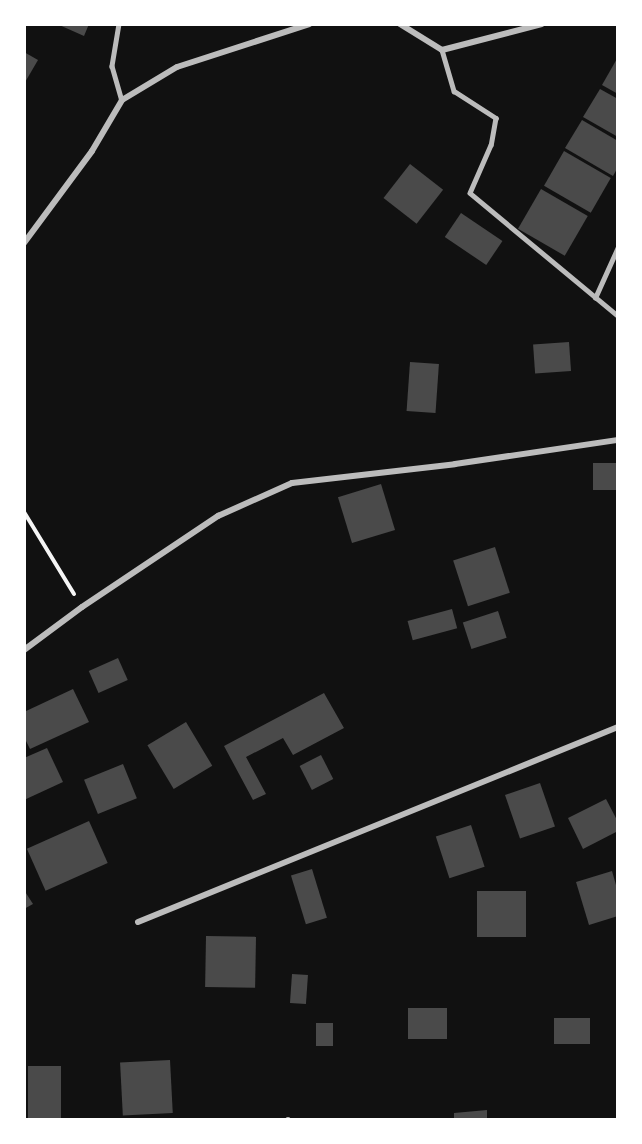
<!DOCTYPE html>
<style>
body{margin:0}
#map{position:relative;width:642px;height:1144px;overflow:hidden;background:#111;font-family:Ubuntu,sans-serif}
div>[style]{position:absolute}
.building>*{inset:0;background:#4a4a4a;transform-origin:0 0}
.path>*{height:4px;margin:-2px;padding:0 2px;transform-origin:2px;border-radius:2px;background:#f5f5f5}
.service>*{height:4.5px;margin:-2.25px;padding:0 2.25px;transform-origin:2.25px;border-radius:2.25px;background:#bcbcbc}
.minor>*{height:6px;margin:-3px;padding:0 3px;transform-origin:3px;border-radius:3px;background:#bcbcbc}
span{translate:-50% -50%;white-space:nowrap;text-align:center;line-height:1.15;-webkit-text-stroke:6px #fff;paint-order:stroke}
.frame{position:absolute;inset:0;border:26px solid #fff;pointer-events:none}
</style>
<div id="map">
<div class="building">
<i style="clip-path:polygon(57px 24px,89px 24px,84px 36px)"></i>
<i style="clip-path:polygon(24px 52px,38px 60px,24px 84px)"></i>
<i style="clip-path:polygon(618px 57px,618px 94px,602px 85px)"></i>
<i style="clip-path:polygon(600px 89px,618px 99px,618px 137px,583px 117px)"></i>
<i style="clip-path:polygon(582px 120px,618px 141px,618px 167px,613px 176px,565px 148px)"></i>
<i style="left:564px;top:151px;width:54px;height:40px;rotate:30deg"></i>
<i style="left:410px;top:164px;width:42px;height:43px;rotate:38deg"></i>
<i style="left:541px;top:189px;width:54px;height:46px;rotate:30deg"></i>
<i style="left:461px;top:213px;width:50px;height:29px;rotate:34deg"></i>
<i style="left:569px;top:342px;width:29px;height:36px;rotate:86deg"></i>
<i style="left:410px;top:362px;width:29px;height:49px;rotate:4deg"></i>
<i style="left:593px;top:463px;width:25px;height:27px"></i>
<i style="left:381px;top:484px;width:48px;height:45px;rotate:73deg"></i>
<i style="left:495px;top:547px;width:48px;height:44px;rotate:72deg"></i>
<i style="left:452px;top:609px;width:20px;height:46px;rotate:75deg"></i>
<i style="left:498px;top:611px;width:28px;height:37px;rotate:72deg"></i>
<i style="left:118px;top:658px;width:24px;height:32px;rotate:66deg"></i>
<i style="clip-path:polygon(73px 689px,89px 722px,30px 749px,24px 737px,24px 712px)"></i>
<i style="clip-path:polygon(324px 693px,344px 728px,293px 755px,283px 738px,246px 757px,266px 794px,253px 800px,224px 746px)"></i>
<i style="left:186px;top:722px;width:51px;height:45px;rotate:59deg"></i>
<i style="clip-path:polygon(47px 748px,63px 782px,24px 800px,24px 758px)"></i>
<i style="left:321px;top:755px;width:27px;height:24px;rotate:63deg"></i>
<i style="left:123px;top:764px;width:37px;height:42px;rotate:68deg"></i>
<i style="left:540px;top:783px;width:46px;height:37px;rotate:71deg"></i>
<i style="clip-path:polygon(606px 799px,618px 822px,618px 831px,583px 849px,568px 818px)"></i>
<i style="left:89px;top:821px;width:46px;height:68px;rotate:66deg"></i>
<i style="left:471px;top:825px;width:44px;height:37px;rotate:72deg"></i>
<i style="left:312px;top:869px;width:51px;height:22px;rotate:73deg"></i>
<i style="clip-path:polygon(612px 871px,618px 892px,618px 916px,589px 925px,576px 882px)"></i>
<i style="clip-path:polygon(24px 890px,33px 904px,24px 909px)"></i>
<i style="left:477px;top:891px;width:49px;height:46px"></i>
<i style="left:206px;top:936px;width:50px;height:51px;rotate:1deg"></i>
<i style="left:292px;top:974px;width:16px;height:29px;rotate:4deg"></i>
<i style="left:408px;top:1008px;width:39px;height:31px"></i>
<i style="left:554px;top:1018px;width:36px;height:26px"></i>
<i style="left:333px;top:1023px;width:23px;height:17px;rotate:90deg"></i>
<i style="left:170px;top:1060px;width:53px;height:50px;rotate:87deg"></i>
<i style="left:28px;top:1066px;width:33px;height:52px"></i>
<i style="clip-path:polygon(487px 1110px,487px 1120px,454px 1120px,454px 1113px)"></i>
</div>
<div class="path">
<i style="left:24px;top:512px;width:96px;rotate:58.6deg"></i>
</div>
<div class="service">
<i style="left:119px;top:24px;width:43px;rotate:99.5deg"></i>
<i style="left:112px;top:66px;width:35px;rotate:74deg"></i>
<i style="left:442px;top:50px;width:43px;rotate:73.7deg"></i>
<i style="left:454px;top:91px;width:50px;rotate:32.7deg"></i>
<i style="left:496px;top:118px;width:27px;rotate:100deg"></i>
<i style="left:491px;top:145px;width:52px;rotate:113.6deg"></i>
<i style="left:470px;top:193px;width:192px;rotate:39.7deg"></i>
<i style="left:595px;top:298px;width:56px;rotate:-65.7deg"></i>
<i style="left:288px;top:1119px;width:1px;rotate:90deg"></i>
</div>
<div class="minor">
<i style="left:400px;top:24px;width:49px;rotate:31.8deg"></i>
<i style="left:442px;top:50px;width:103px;rotate:-14.6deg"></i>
<i style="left:24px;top:243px;width:114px;rotate:-53.5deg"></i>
<i style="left:92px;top:151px;width:59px;rotate:-59.5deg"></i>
<i style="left:122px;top:100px;width:64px;rotate:-31deg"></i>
<i style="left:177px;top:67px;width:139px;rotate:-18deg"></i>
<i style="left:24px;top:650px;width:72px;rotate:-36.6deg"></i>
<i style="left:82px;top:607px;width:164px;rotate:-33.8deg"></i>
<i style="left:218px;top:516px;width:81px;rotate:-24deg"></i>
<i style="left:292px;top:483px;width:164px;rotate:-6.6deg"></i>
<i style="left:455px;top:464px;width:165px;rotate:-8.4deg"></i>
<i style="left:138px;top:922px;width:518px;rotate:-22.11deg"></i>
</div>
<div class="frame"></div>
</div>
